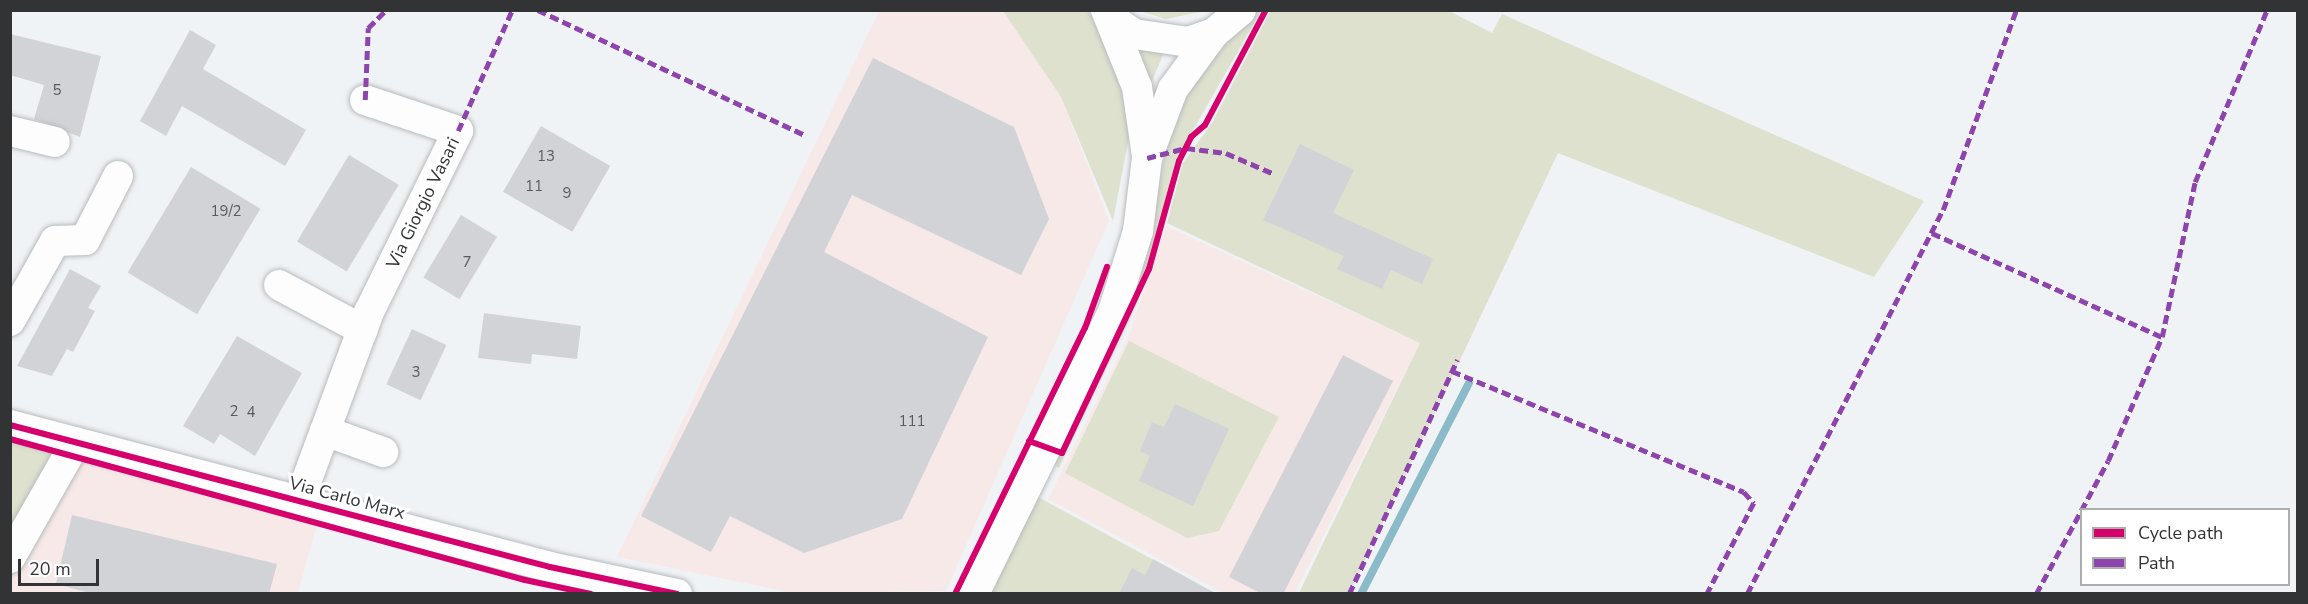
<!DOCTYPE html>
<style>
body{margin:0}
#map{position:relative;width:2308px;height:604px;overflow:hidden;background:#f0f3f6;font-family:"Nunito Sans",sans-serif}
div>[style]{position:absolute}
.industrial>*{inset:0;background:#f7e9e8}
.green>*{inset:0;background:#dde1cd}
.stream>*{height:8px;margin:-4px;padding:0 4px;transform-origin:4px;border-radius:4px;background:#8bbac8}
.building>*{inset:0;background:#d1d3d6;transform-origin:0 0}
.roads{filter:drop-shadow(0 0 2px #b8bbbd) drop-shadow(0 0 2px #b8bbbd)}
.minor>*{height:30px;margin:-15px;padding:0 15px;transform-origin:15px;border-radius:15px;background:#fdfdfe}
.quiet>*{height:4.5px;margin-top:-2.25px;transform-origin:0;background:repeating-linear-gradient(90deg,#8e44ad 0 9px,transparent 0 13.5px)}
.cycleway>*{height:6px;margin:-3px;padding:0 3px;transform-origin:3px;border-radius:3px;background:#d6006c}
span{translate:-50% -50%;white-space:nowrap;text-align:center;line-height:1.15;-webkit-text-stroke:6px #fff;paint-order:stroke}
.number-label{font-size:15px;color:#595b5d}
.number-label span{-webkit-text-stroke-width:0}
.street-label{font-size:18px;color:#313335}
.frame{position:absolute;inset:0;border:12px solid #313335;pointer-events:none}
.legend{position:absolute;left:2080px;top:508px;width:210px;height:78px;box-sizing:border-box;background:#fff;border:2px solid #adadae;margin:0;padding:8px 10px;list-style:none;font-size:18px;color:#313335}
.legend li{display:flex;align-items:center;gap:12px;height:30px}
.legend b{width:30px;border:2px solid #adadae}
.scale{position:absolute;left:18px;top:559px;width:81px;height:27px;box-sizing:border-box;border:3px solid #313335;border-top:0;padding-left:8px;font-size:18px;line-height:21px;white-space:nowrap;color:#313335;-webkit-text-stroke:4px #fff;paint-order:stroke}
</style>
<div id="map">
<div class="industrial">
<i style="clip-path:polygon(879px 11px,1003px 11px,1061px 97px,1109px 221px,946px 591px,793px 593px,617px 557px)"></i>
<i style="clip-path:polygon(1166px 226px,1420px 343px,1295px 593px,1223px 593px,1048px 499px,1128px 338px)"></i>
<i style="clip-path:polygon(70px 453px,318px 521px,298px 593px,11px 594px,11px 558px)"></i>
</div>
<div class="green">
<i style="clip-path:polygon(1271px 10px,1449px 11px,1492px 33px,1502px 14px,1924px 201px,1874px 277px,1558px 153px,1349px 594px,1299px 593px,1420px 343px,1167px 223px,1183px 163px,1212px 123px)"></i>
<i style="clip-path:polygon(1003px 11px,1088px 11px,1100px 32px,1121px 78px,1129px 137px,1113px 221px,1061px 97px)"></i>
<i style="clip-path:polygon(1140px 11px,1205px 11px,1166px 19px)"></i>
<i style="clip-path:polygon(1253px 11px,1261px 11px,1175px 162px,1139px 299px,1059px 468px,1053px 464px,1157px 197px,1172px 117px,1203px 59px)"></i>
<i style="clip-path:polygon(1133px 46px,1164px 52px,1147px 94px)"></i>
<i style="clip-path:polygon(1129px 341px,1279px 417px,1219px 531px,1187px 538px,1065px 473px)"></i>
<i style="clip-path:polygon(11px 423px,72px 441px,67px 481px,11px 579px)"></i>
<i style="clip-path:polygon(1029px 492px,1214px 593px,984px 594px)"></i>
</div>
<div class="stream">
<i style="left:1361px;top:594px;width:237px;rotate:-62.9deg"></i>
</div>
<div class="building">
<i style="clip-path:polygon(190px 30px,216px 45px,203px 69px,306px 130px,285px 166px,182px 106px,166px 136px,140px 121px)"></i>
<i style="clip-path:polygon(10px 34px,101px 56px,80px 137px,34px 119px,44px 85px,10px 75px)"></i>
<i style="clip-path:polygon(873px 58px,1014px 127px,1049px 219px,1021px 275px,852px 195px,824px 252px,988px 337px,902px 519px,804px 553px,730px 516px,711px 552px,641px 516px)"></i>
<i style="left:541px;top:126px;width:80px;height:76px;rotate:30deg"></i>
<i style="clip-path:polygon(1300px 144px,1354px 170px,1333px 213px,1433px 259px,1422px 284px,1391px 270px,1382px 289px,1337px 269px,1344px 256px,1263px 220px)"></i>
<i style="left:349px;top:155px;width:58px;height:101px;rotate:31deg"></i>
<i style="left:191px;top:167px;width:81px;height:123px;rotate:31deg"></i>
<i style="left:461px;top:215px;width:42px;height:73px;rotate:31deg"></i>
<i style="clip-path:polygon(70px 269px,101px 286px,88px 308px,95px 311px,73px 352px,67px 349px,52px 376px,17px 366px)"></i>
<i style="clip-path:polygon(484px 313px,581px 326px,577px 359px,532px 354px,531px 364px,478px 358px)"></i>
<i style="left:412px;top:329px;width:38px;height:61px;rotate:25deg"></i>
<i style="clip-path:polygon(237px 336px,302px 373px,255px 456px,220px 434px,214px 444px,183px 426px)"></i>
<i style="clip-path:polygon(1343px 355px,1393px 381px,1283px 594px,1262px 594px,1229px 577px)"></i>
<i style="clip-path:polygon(1175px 404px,1229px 429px,1193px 506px,1139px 481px,1150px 456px,1140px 451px,1152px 422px,1164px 427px)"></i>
<i style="clip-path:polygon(72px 515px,277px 564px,269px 594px,94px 594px,56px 584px)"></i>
<i style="clip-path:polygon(1153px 559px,1217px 594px,1119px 594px,1132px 568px,1145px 575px)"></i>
</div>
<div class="roads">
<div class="minor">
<i style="left:1106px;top:10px;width:83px;rotate:68.1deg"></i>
<i style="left:1137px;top:87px;width:70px;rotate:81.8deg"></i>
<i style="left:1112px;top:19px;width:27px;rotate:34deg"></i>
<i style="left:1134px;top:34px;width:55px;rotate:8.4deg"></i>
<i style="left:1188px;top:42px;width:28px;rotate:-19deg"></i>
<i style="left:1214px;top:33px;width:35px;rotate:-40deg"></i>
<i style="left:10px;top:131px;width:46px;rotate:13.7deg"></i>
<i style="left:279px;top:285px;width:95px;rotate:28.2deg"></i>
<i style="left:10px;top:321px;width:92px;rotate:-60.6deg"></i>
<i style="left:55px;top:241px;width:30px;rotate:-2deg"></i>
<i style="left:85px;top:240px;width:72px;rotate:-62.7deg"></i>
<i style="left:10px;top:425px;width:558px;rotate:14.73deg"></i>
<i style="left:550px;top:567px;width:130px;rotate:12deg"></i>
<i style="left:325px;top:431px;width:62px;rotate:19.9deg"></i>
<i style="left:299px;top:501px;width:202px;rotate:-69.7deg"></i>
<i style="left:369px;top:312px;width:202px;rotate:-63.8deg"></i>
<i style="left:458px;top:131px;width:98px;rotate:-161.6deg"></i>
<i style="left:10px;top:558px;width:133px;rotate:-60.4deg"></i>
<i style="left:974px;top:594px;width:314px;rotate:-63.8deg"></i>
<i style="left:1113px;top:312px;width:85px;rotate:-72.8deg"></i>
<i style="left:1138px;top:231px;width:74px;rotate:-83deg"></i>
<i style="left:1147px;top:158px;width:74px;rotate:-69.4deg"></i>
<i style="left:1173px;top:89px;width:69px;rotate:-53.8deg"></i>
</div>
</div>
<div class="quiet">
<i style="left:538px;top:10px;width:295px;rotate:25.1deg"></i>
<i style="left:365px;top:100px;width:72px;rotate:-87.6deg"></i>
<i style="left:368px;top:28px;width:25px;rotate:-45deg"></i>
<i style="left:458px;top:131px;width:133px;rotate:-65.9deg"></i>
<i style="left:1147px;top:158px;width:40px;rotate:-14.4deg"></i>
<i style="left:1186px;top:148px;width:40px;rotate:7.1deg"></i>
<i style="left:1226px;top:153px;width:50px;rotate:23.5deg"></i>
<i style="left:1932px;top:233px;width:252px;rotate:24.3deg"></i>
<i style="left:1452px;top:371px;width:316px;rotate:22.5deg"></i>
<i style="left:1744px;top:492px;width:15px;rotate:48deg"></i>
<i style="left:1754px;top:503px;width:102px;rotate:117.3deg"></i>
<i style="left:1349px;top:594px;width:258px;rotate:-65.2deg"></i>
<i style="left:1747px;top:594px;width:431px;rotate:-63deg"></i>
<i style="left:1943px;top:210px;width:213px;rotate:-69.9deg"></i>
<i style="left:2036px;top:594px;width:151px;rotate:-61.6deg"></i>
<i style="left:2108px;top:461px;width:135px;rotate:-66.5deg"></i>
<i style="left:2162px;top:337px;width:158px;rotate:-78deg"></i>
<i style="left:2195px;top:182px;width:186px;rotate:-67.3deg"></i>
</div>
<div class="cycleway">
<i style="left:10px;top:425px;width:558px;rotate:14.73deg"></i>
<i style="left:550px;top:567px;width:130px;rotate:12deg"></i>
<i style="left:10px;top:439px;width:534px;rotate:15.31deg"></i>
<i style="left:525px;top:580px;width:67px;rotate:12deg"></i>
<i style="left:1029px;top:441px;width:35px;rotate:20deg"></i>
<i style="left:1062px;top:453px;width:204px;rotate:-64.7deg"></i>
<i style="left:1149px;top:269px;width:112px;rotate:-74.5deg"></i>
<i style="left:1179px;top:161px;width:27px;rotate:-63deg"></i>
<i style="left:1191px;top:137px;width:18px;rotate:-41deg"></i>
<i style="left:1205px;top:125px;width:130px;rotate:-62.1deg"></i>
<i style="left:955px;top:594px;width:296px;rotate:-64deg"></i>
<i style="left:1085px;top:328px;width:65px;rotate:-70.2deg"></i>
</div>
<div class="number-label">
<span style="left:57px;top:91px">5</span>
<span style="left:546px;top:157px">13</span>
<span style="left:534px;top:187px">11</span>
<span style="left:567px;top:194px">9</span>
<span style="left:226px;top:212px">19/2</span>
<span style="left:467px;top:263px">7</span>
<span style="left:416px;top:373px">3</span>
<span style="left:234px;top:412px">2</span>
<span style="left:251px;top:413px">4</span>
<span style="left:912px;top:422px">111</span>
</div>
<div class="street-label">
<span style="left:423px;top:203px;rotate:-64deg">Via Giorgio Vasari</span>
<span style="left:347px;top:498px;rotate:15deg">Via Carlo Marx</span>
</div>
<div class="frame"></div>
<ul class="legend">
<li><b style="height:8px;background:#d6006c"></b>Cycle path</li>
<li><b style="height:8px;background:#8e44ad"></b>Path</li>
</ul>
<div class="scale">20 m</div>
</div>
